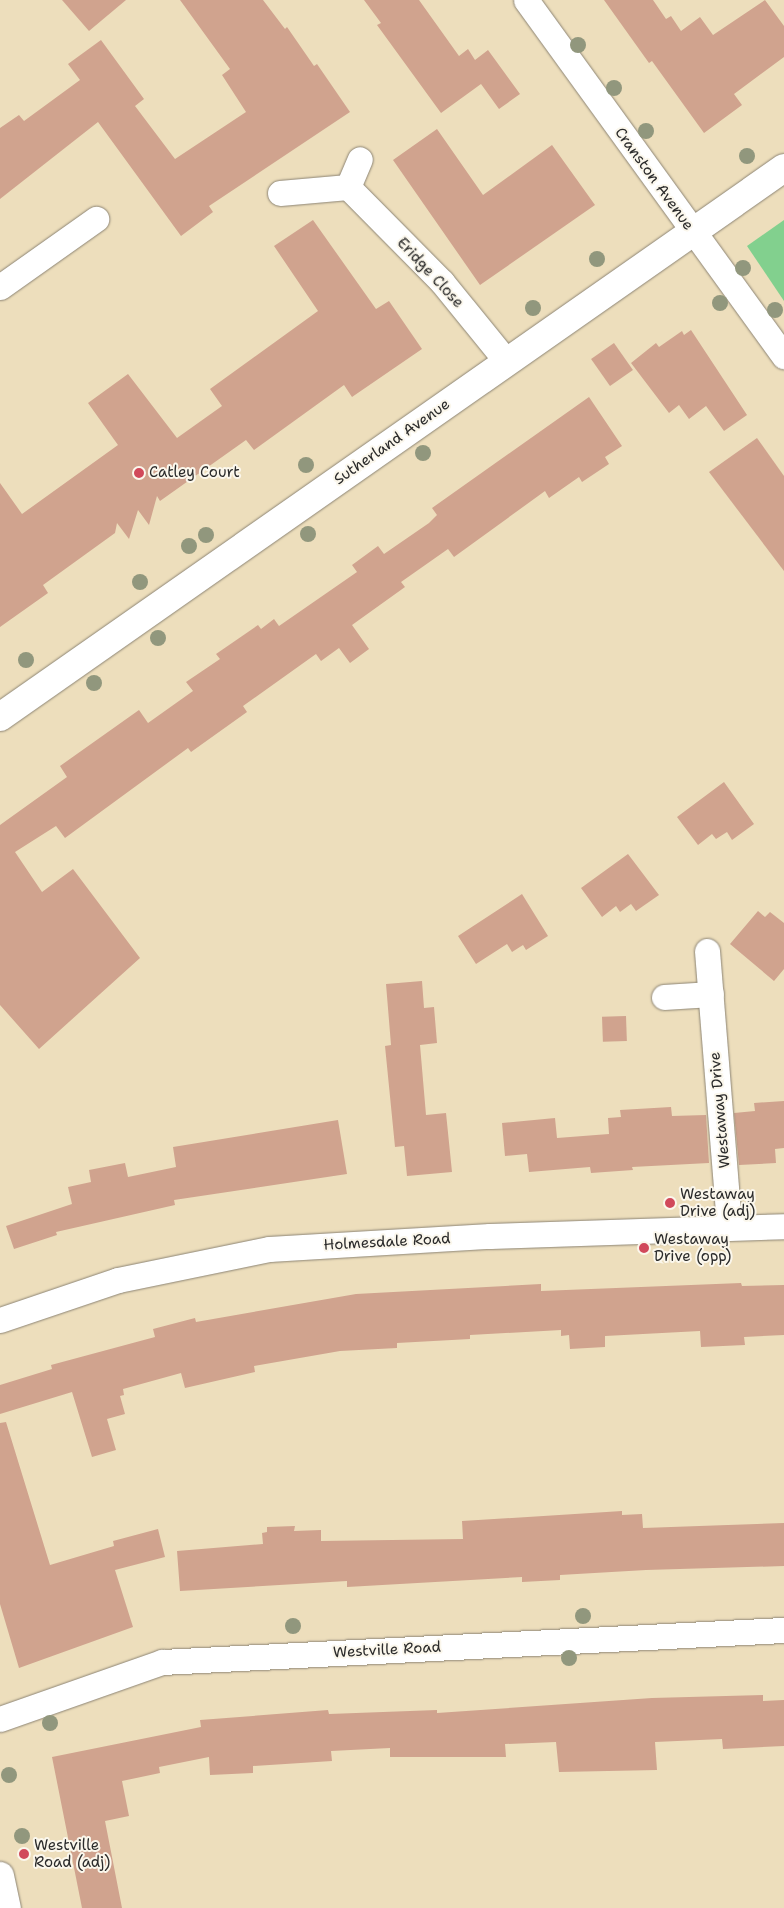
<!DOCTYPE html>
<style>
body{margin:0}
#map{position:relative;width:784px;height:1908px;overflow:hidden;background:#eddebc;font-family:"Shantell Sans",sans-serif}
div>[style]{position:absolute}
.green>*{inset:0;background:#82d08e}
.building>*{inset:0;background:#d0a38e;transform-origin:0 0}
.roads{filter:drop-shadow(0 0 1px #8c8474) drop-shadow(0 0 1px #8c8474)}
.minor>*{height:25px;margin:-12.5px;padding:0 12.5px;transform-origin:12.5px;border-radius:12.5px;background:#fff}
.secondary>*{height:28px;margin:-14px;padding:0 14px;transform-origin:14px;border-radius:14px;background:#fff}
.trees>*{width:16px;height:16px;margin:-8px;border-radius:50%;background:#91977d}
.dots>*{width:14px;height:14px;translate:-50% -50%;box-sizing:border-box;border:2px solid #fbf7ec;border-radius:50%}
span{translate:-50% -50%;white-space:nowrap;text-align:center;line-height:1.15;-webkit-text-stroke:4px #fbf7ec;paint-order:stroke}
.street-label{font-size:15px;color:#2b2b2b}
.poi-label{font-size:15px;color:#2b2b2b}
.left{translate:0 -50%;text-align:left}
</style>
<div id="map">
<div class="green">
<i style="clip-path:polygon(784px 220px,784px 301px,747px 246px)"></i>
</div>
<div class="building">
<i style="clip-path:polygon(62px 0,126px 0,89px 31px)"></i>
<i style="clip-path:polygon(180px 0,263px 0,285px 29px,287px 27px,314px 66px,317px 64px,350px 112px,209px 206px,213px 212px,181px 236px,98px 122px,0 199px,0 128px,19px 115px,24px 121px,80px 80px,68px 64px,101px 40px,144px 99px,135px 106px,175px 159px,246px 112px,222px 75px,230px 69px)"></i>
<i style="clip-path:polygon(364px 0,419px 0,459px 56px,468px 49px,475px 60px,488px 50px,520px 94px,499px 109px,481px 84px,441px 113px,377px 25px,381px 23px)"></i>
<i style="clip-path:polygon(604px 0,653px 0,666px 19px,671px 16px,681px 31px,700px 17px,713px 35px,765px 0,784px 26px,784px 57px,734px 94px,742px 105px,704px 133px,652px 61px,649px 63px)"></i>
<i style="clip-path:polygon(437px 129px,483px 195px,552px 145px,595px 205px,480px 285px,393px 160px)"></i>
<i style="clip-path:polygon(313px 220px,376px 309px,389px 301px,422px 349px,352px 397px,344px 385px,254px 450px,246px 440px,160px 501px,157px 496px,149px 525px,138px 510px,129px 539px,117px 523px,115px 533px,43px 585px,48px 593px,0 627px,0 483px,22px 514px,118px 445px,88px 403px,128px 374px,177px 438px,222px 406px,210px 389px,318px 311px,274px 246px)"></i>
<i style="clip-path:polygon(691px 330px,747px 415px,724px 431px,706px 406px,689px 419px,679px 405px,669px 413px,631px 363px,656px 343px,659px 347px,682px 331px,684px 335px)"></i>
<i style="left:614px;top:343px;width:33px;height:28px;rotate:55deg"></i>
<i style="clip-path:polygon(589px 397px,622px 446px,605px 457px,609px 464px,582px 482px,579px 477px,549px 498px,545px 491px,454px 557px,448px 549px,401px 582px,405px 587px,352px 625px,369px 649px,350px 663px,339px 648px,321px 661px,316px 654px,243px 706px,247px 712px,191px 752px,188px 748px,65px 838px,56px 826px,15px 852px,42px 892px,73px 869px,140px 958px,39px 1049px,0 1005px,0 825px,67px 777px,60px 766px,139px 710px,148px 723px,193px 691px,186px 682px,220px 659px,216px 654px,258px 625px,261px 629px,274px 619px,279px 626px,357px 572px,352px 565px,378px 546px,384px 554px,429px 523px,437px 515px,432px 508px)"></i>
<i style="clip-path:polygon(757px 438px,784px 476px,784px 571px,709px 472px)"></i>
<i style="clip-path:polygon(724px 782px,754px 824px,732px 840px,727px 832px,716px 839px,712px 834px,698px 845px,677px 817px)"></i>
<i style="clip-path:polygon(628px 854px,659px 895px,636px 911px,631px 904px,620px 912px,616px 906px,602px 917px,581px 888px)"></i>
<i style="clip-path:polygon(522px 894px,548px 936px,526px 950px,523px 945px,512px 952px,507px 944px,476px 964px,458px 936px)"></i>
<i style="clip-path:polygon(758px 911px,765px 917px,770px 912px,784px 923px,784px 969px,774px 981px,730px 944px)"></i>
<i style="clip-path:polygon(422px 981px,424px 1008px,434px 1007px,437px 1043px,420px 1045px,426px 1115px,446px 1113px,452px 1172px,407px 1176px,404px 1146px,395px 1147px,385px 1046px,391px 1045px,386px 984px)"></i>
<i style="left:626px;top:1016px;width:25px;height:24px;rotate:88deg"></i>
<i style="clip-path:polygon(784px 1101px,784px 1148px,775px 1149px,776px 1163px,739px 1165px,734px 1113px,755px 1111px,754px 1103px)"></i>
<i style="clip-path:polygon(671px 1107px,672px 1116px,706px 1115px,709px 1163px,632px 1167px,633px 1170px,591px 1173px,590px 1167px,529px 1172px,527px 1154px,505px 1156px,502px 1123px,555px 1118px,557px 1138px,609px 1134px,608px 1118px,621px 1117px,620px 1110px)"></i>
<i style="clip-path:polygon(338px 1120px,347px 1174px,174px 1200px,175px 1205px,56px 1232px,57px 1235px,14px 1249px,6px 1226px,72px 1204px,68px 1187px,91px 1182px,89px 1170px,125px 1163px,128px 1177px,176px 1167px,173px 1147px)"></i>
<i style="clip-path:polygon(741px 1283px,742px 1286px,784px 1285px,784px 1335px,744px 1337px,745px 1345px,701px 1347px,700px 1331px,605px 1336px,605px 1347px,570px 1349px,569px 1335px,561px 1336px,561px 1330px,470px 1335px,470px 1339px,397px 1343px,397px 1348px,340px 1351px,254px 1366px,255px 1372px,185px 1388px,181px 1373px,123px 1389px,124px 1395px,120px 1396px,125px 1414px,107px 1419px,116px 1450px,92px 1457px,72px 1392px,0 1414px,0 1385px,52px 1369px,51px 1365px,155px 1337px,153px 1329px,195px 1318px,196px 1322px,356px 1294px,541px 1284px,541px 1291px)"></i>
<i style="clip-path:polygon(6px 1422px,50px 1565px,114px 1546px,113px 1541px,158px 1529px,165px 1557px,115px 1570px,133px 1627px,19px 1668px,0 1604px,0 1423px)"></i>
<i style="clip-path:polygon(622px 1511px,622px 1515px,642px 1514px,643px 1528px,784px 1523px,784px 1566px,646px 1570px,560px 1575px,560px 1580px,522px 1582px,522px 1577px,347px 1587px,347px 1581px,180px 1591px,177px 1551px,263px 1544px,262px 1533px,267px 1532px,267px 1527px,295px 1526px,294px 1531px,321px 1530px,321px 1541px,463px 1539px,462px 1521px)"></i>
<i style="clip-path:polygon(763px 1695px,763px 1701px,784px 1700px,784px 1746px,723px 1749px,722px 1739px,655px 1742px,657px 1770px,559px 1772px,556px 1742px,505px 1744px,506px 1757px,390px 1757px,390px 1748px,331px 1751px,332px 1761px,253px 1766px,253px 1773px,210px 1775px,209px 1757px,159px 1767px,160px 1773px,122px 1781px,129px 1816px,105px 1821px,122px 1908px,82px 1908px,52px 1757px,201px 1727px,200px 1720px,328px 1710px,329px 1714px,437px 1710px,437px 1713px,652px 1698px)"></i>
</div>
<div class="roads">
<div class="minor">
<i style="left:526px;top:0;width:440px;rotate:54.1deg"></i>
<i style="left:348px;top:187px;width:30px;rotate:-67deg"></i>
<i style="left:280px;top:193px;width:68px;rotate:-5deg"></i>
<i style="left:348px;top:187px;width:134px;rotate:45.3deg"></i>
<i style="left:442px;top:282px;width:103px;rotate:50.9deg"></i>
<i style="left:0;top:287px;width:118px;rotate:-35.3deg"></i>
<i style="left:707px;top:951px;width:277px;rotate:85.4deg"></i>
<i style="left:664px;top:997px;width:47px;rotate:-3.7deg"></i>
<i style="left:0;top:1320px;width:125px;rotate:-18.7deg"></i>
<i style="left:118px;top:1280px;width:154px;rotate:-11.6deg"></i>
<i style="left:269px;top:1249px;width:221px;rotate:-3.4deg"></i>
<i style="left:490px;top:1236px;width:294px;rotate:-1.9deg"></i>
<i style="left:0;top:1719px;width:172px;rotate:-19.4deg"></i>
<i style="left:162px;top:1662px;width:623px;rotate:-2.95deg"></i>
</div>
<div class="secondary">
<i style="left:0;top:717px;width:957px;rotate:-35deg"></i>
<i style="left:0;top:1876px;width:33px;rotate:78deg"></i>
</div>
</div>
<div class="trees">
<i style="left:578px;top:45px"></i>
<i style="left:614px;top:88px"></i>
<i style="left:646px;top:131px"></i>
<i style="left:747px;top:156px"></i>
<i style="left:597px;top:259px"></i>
<i style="left:743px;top:268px"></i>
<i style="left:720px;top:303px"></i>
<i style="left:533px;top:308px"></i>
<i style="left:775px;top:310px"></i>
<i style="left:423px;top:453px"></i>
<i style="left:306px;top:465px"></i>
<i style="left:308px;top:534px"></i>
<i style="left:206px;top:535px"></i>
<i style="left:189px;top:546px"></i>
<i style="left:140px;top:582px"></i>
<i style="left:158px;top:638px"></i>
<i style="left:26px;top:660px"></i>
<i style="left:94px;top:683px"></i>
<i style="left:583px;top:1616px"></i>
<i style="left:293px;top:1626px"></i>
<i style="left:569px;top:1658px"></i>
<i style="left:50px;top:1723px"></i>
<i style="left:9px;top:1775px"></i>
<i style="left:22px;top:1836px"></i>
</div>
<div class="dots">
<i style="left:139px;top:473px;background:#d1495b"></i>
<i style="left:670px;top:1203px;background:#d1495b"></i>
<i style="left:644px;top:1248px;background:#d1495b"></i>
<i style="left:24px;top:1854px;background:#d1495b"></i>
</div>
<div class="street-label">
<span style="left:654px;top:179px;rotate:54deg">Cranston Avenue</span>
<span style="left:430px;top:273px;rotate:47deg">Eridge Close</span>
<span style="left:392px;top:442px;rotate:-35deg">Sutherland Avenue</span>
<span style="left:720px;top:1110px;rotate:-95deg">Westaway Drive</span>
<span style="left:387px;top:1242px;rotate:-3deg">Holmesdale Road</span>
<span style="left:387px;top:1650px;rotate:-3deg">Westville Road</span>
</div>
<div class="poi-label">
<span class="left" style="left:149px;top:473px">Catley Court</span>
<span class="left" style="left:680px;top:1203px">Westaway<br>Drive (adj)</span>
<span class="left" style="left:654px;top:1248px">Westaway<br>Drive (opp)</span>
<span class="left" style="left:34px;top:1854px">Westville<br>Road (adj)</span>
</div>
</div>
